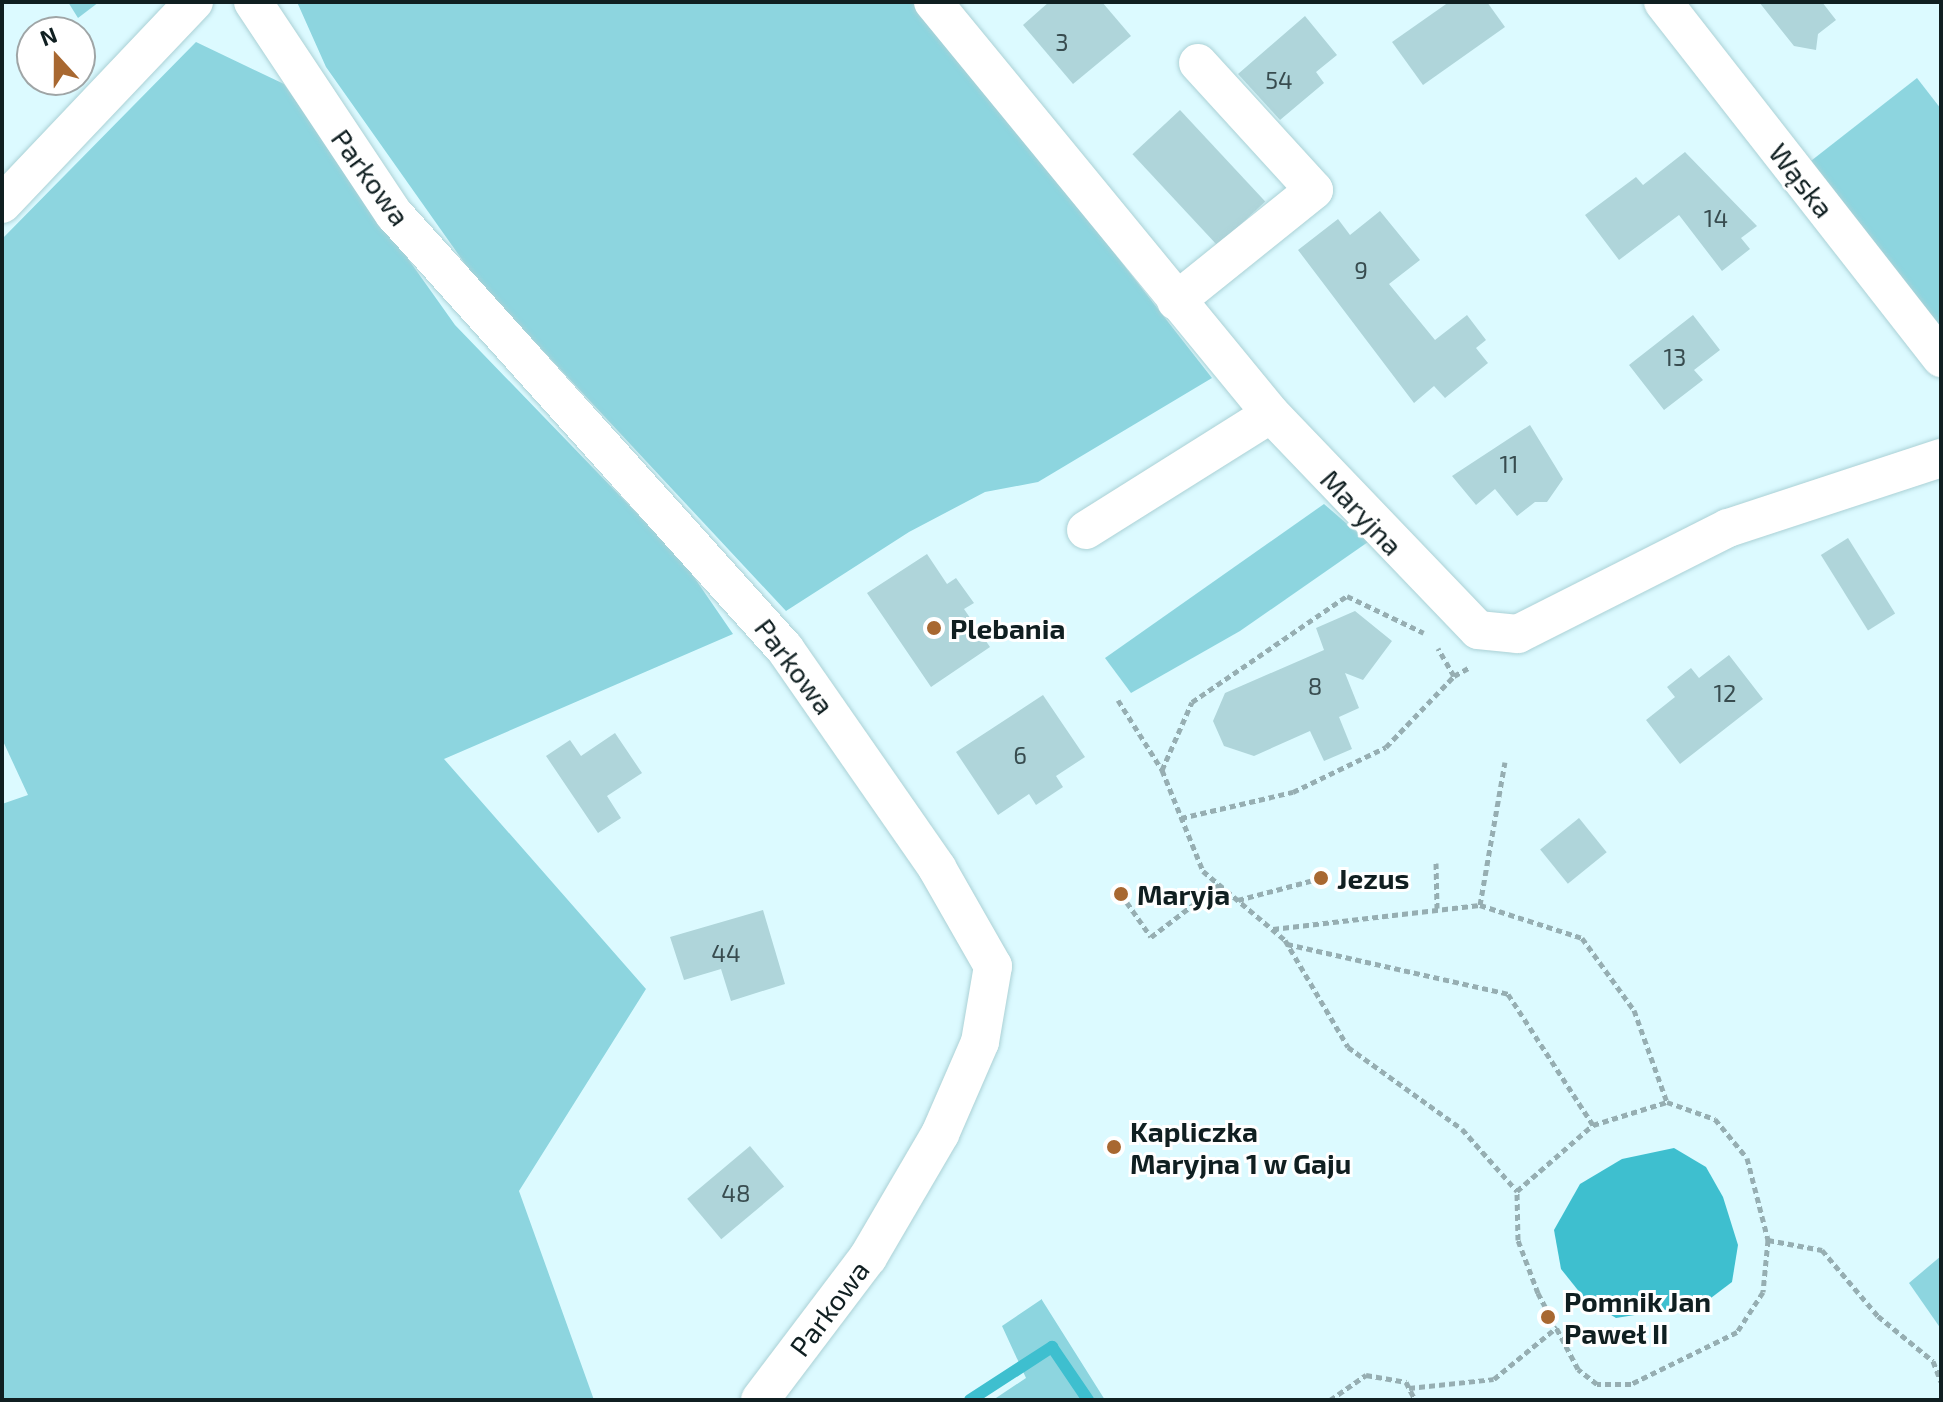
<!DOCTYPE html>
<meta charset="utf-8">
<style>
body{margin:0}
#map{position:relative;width:1943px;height:1402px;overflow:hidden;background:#dcfaff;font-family:"Exo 2",sans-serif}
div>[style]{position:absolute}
.green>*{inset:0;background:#8dd5df}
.water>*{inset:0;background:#3ebfcf}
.stream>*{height:12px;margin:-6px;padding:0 6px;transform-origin:6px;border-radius:6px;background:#3ebfcf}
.building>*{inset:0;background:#afd5da;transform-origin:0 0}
.path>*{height:5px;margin-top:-2.5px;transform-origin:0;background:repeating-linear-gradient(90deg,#96aeb2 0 6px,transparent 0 10px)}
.roads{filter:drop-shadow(0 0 2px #abd1d6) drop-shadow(0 0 2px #abd1d6)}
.minor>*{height:38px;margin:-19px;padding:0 19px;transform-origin:19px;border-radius:19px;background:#fff}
.dots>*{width:22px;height:22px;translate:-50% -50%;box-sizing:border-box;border:4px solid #fff;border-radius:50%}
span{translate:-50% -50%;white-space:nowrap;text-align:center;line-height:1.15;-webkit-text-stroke:6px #fff;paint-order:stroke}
.number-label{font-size:24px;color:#384c4f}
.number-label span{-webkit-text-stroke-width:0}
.street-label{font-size:28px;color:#101f21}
.poi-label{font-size:28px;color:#101f21;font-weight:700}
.left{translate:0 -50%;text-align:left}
.frame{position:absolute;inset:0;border:4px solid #101f21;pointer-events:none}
.north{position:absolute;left:16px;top:16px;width:80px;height:80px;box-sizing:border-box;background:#fff;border:2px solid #9fa5a6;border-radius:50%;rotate:339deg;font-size:22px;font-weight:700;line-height:32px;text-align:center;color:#101f21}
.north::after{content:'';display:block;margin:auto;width:28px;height:36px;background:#a86831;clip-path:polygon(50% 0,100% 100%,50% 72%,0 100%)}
</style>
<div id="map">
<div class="green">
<i style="clip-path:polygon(68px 2px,99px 2px,78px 18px)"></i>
<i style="clip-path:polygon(297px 2px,918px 2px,1212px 378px,1038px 482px,985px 492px,909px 532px,786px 611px,475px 278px,326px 67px)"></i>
<i style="clip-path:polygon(196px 42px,284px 84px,455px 325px,683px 561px,733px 634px,444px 759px,646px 989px,519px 1191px,594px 1400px,2px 1400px,2px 804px,28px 795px,2px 739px,2px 239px)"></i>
<i style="clip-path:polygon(1917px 78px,1941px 109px,1941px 340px,1807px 164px)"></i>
<i style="clip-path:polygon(1324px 504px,1368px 542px,1240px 631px,1131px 693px,1105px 658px)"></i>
<i style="clip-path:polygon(1941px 1256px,1941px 1329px,1909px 1283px)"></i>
<i style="clip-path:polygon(1042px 1299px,1042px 1300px,1105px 1400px,993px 1400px,1026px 1378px,1002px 1326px)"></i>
</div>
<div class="water">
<i style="clip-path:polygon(1674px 1148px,1706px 1167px,1723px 1197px,1738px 1245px,1732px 1282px,1703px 1304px,1616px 1318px,1585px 1299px,1561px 1269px,1554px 1230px,1580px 1184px,1622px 1159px)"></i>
</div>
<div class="stream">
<i style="left:970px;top:1400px;width:98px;rotate:-32.9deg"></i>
<i style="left:1052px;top:1347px;width:64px;rotate:55.8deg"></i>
</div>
<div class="building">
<i style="clip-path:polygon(1049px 2px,1102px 2px,1131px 36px,1073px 84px,1023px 25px)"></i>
<i style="clip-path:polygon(1449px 2px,1487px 2px,1505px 27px,1423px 85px,1392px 42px)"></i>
<i style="clip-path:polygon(1759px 2px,1822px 2px,1836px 20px,1818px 34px,1816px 50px,1794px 46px)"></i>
<i style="clip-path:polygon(1305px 16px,1337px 55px,1316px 72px,1324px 83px,1280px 120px,1238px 74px)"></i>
<i style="left:1180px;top:110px;width:125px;height:65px;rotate:47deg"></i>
<i style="clip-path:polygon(1685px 152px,1757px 226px,1741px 238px,1750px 249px,1722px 271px,1679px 215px,1619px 260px,1585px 215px,1636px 177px,1643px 185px)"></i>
<i style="clip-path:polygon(1380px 211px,1420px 260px,1389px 284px,1435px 340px,1467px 315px,1486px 340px,1476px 348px,1488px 363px,1445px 398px,1434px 386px,1414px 403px,1298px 250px,1338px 219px,1350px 235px)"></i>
<i style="clip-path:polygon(1693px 315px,1720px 350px,1694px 370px,1703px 380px,1664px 410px,1629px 365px)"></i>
<i style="clip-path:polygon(1530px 425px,1563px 479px,1547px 502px,1535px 502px,1517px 516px,1495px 489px,1476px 505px,1452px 476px)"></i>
<i style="left:1848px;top:538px;width:89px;height:32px;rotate:58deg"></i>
<i style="clip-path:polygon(927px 554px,947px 584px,956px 578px,974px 603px,964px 609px,990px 647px,931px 687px,867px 593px)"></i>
<i style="clip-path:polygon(1355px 611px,1392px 641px,1363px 680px,1345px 673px,1359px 708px,1339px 717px,1352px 749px,1324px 761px,1310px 731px,1254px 756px,1224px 746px,1213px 721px,1225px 693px,1324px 650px,1316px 628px)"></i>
<i style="clip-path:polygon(1729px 655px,1763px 699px,1680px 764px,1646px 720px,1675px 697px,1667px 687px,1691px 668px,1699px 678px)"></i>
<i style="clip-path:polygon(1043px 695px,1085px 757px,1056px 776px,1063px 787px,1036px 805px,1029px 794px,998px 815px,956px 752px)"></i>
<i style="clip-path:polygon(615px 733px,642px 773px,607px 796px,621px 818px,598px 833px,546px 756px,570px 740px,581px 756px)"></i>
<i style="left:1579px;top:818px;width:44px;height:50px;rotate:51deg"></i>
<i style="clip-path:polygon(763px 910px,785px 984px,731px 1001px,721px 969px,684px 980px,670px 937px)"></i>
<i style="left:750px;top:1146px;width:53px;height:82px;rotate:50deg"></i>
</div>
<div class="path">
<i style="left:1454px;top:676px;width:18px;rotate:-29deg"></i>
<i style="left:1118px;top:700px;width:83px;rotate:57.8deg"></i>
<i style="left:1162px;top:770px;width:109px;rotate:67.9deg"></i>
<i style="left:1203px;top:871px;width:107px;rotate:40.1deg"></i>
<i style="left:1285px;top:940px;width:124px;rotate:59.5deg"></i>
<i style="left:1348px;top:1047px;width:140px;rotate:35.7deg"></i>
<i style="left:1462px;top:1129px;width:83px;rotate:48.4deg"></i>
<i style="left:1162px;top:770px;width:74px;rotate:-66.2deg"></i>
<i style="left:1192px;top:702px;width:188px;rotate:-34.4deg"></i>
<i style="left:1347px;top:596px;width:85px;rotate:25.7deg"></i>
<i style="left:1181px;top:818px;width:115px;rotate:-13.1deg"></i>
<i style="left:1293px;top:792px;width:103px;rotate:-25.8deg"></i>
<i style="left:1386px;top:747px;width:98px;rotate:-46.2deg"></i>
<i style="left:1454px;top:676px;width:32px;rotate:-120deg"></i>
<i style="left:1436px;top:863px;width:45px;rotate:88.7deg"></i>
<i style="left:1121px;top:894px;width:52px;rotate:55.1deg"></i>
<i style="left:1151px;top:937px;width:86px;rotate:-37.4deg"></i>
<i style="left:1238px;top:900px;width:86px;rotate:-14.8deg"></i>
<i style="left:1480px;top:905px;width:145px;rotate:-80.1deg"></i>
<i style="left:1273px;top:929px;width:208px;rotate:-6.6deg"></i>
<i style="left:1480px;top:905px;width:107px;rotate:17.9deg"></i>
<i style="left:1582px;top:938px;width:89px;rotate:54.2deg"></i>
<i style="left:1634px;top:1010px;width:98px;rotate:70.3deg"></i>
<i style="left:1287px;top:944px;width:227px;rotate:12.7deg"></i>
<i style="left:1508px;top:994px;width:156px;rotate:57deg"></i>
<i style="left:1667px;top:1102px;width:51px;rotate:19.5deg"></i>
<i style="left:1715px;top:1119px;width:50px;rotate:50.6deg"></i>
<i style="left:1747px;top:1158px;width:85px;rotate:75.6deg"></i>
<i style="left:1768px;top:1240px;width:52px;rotate:95.5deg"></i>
<i style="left:1763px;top:1292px;width:48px;rotate:123deg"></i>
<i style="left:1737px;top:1332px;width:118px;rotate:153.9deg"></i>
<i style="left:1631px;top:1384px;width:34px;rotate:180deg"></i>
<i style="left:1597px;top:1384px;width:24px;rotate:-142deg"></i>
<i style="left:1578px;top:1369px;width:86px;rotate:-117.8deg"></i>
<i style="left:1538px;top:1293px;width:57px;rotate:-110.7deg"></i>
<i style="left:1518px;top:1240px;width:49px;rotate:-91.2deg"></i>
<i style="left:1517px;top:1191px;width:101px;rotate:-41deg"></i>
<i style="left:1593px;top:1125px;width:77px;rotate:-17.3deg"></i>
<i style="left:1768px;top:1240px;width:55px;rotate:10.5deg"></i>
<i style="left:1822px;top:1250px;width:87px;rotate:49.7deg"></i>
<i style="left:1878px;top:1316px;width:71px;rotate:39.3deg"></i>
<i style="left:1933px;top:1361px;width:22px;rotate:69deg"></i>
<i style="left:1409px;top:1388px;width:85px;rotate:-6deg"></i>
<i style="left:1494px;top:1379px;width:82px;rotate:-39.5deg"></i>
<i style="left:1330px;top:1400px;width:44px;rotate:-34.8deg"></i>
<i style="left:1366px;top:1375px;width:41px;rotate:9.9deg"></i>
<i style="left:1406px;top:1382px;width:20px;rotate:63deg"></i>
</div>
<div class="roads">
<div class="minor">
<i style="left:253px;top:2px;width:255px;rotate:56.4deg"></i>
<i style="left:394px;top:214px;width:585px;rotate:48.05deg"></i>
<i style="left:785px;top:649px;width:267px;rotate:55.2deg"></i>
<i style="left:937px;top:868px;width:113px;rotate:60.3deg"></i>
<i style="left:993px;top:966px;width:77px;rotate:99.7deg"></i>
<i style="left:980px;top:1042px;width:100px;rotate:113.5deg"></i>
<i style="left:940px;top:1134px;width:143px;rotate:120.3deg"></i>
<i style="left:868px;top:1257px;width:179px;rotate:127.1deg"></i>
<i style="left:933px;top:2px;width:533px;rotate:50.63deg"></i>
<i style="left:1271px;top:414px;width:299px;rotate:46.2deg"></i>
<i style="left:1478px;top:630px;width:40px;rotate:5.7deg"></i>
<i style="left:1518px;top:634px;width:235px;rotate:-26.8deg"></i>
<i style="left:1728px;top:528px;width:224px;rotate:-18.2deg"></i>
<i style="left:1663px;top:2px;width:452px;rotate:52deg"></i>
<i style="left:2px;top:204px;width:279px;rotate:-46.5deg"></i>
<i style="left:1176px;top:301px;width:177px;rotate:-38.8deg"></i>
<i style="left:1314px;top:190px;width:172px;rotate:-132.4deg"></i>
<i style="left:1086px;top:530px;width:218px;rotate:-32.1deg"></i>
</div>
</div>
<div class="dots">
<i style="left:934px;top:628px;background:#a86831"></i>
<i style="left:1321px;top:878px;background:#a86831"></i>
<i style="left:1121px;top:894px;background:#a86831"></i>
<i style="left:1114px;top:1147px;background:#a86831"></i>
<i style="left:1548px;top:1317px;background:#a86831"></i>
</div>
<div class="number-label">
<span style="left:1062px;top:42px">3</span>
<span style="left:1279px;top:80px">54</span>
<span style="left:1716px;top:218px">14</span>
<span style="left:1361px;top:270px">9</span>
<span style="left:1675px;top:357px">13</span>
<span style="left:1509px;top:464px">11</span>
<span style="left:1315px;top:686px">8</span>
<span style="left:1725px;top:693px">12</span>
<span style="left:1020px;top:755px">6</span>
<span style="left:726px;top:953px">44</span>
<span style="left:736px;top:1193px">48</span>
</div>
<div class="street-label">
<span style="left:371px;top:177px;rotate:54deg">Parkowa</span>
<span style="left:1802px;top:180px;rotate:52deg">Wąska</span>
<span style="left:1362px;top:512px;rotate:47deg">Maryjna</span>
<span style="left:795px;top:666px;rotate:53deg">Parkowa</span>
<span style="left:829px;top:1308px;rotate:-53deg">Parkowa</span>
</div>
<div class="poi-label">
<span class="left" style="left:950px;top:628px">Plebania</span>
<span class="left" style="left:1337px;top:878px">Jezus</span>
<span class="left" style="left:1137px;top:894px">Maryja</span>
<span class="left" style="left:1130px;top:1147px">Kapliczka<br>Maryjna 1 w Gaju</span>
<span class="left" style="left:1564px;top:1317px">Pomnik Jan<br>Paweł II</span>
</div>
<div class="frame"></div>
<div class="north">N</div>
</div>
